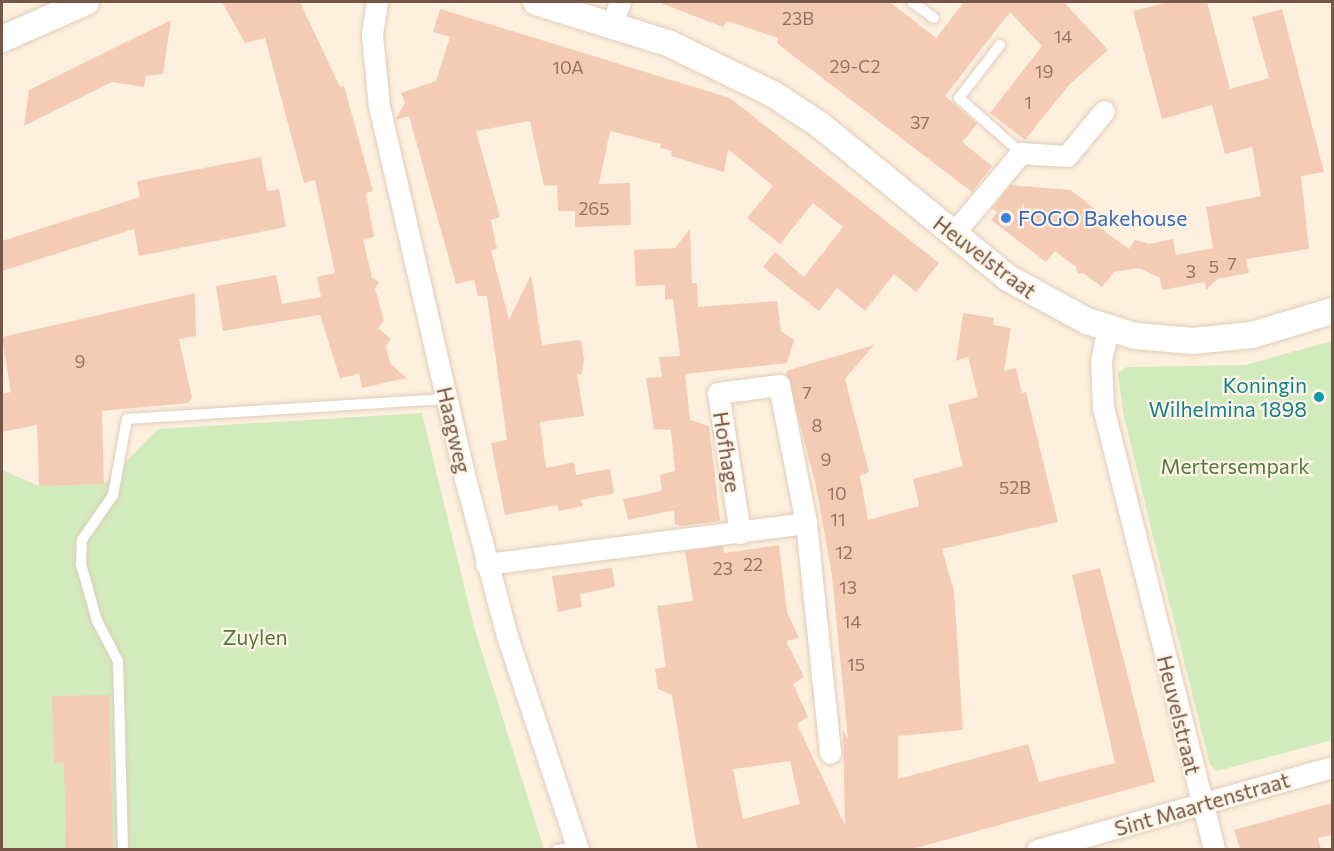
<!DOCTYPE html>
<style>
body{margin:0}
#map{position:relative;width:1334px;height:851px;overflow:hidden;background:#fdf0de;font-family:Commissioner,sans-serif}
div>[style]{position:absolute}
.green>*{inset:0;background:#d1ebbd}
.building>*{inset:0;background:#f4ccb5}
.roads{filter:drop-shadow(0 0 2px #e1ccba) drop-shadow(0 0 2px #e1ccba)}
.service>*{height:10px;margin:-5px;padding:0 5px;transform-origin:5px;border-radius:5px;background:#fff}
.minor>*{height:21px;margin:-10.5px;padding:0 10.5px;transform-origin:10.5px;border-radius:10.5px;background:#fff}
.tertiary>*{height:26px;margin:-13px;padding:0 13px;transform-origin:13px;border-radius:13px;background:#fff}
.dots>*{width:16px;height:16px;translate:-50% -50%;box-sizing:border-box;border:3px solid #fff4e6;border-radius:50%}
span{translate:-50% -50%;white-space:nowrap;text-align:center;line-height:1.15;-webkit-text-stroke:4.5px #fff4e6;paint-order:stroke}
.number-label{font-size:18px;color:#947362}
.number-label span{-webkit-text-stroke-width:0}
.shop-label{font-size:21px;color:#366cbe}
.left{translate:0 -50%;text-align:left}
.street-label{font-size:21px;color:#745546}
.culture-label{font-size:21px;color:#0d838f}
.right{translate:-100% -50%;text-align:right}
.park-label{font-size:21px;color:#517a3d}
.frame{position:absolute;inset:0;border:3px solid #745546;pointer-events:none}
</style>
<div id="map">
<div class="green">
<i style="clip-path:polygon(1332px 341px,1332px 740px,1217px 771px,1210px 765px,1157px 553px,1123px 412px,1118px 373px,1127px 367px,1245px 365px)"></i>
<i style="clip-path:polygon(422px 413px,474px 627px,544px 849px,2px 849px,2px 470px,39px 486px,104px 484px,158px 429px)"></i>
</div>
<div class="building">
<i style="clip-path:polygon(222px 2px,300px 2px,340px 87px,344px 86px,373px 191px,366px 193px,374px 237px,363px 239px,372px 278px,379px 282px,375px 289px,384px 320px,378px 328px,391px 339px,386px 346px,390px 363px,406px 378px,362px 388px,359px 374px,340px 378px,320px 315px,223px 331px,216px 286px,276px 275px,282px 304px,321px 297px,317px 277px,335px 273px,315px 180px,304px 183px,265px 38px,245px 43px)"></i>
<i style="clip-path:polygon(658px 2px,890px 2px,936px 38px,964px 2px,1064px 2px,1108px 50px,1069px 85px,1025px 140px,990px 113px,1042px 46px,1010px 12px,945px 96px,977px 124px,962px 142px,992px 166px,972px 192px,796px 58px,777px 43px,778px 38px,727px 21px,723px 27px)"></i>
<i style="clip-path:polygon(1168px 2px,1207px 2px,1230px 89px,1269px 78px,1252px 17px,1282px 9px,1324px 172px,1301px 176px,1309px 249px,1246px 259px,1249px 273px,1217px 279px,1206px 290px,1205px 282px,1162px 290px,1160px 278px,1139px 268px,1114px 272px,1102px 287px,1083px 273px,1078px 274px,1076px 267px,1055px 251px,1046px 262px,991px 220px,997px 212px,992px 208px,1011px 185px,1071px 190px,1102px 215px,1095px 224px,1129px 249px,1135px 240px,1149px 244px,1173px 239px,1176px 255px,1213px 248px,1206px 207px,1261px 196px,1252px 147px,1225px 154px,1212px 105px,1162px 119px,1133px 11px)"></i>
<i style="clip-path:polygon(440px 9px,730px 98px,939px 263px,916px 292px,894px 274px,865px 311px,837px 288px,819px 311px,763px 267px,775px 252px,804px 277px,843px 227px,813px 203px,780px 244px,747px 218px,773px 186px,728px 149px,724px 172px,671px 156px,672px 151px,660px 148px,661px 144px,610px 131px,599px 184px,630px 183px,631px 225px,575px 227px,575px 211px,558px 211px,557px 185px,544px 186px,530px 121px,476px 131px,500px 217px,491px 220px,497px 249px,491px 250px,509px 320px,531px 275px,542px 345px,581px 340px,584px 358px,582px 374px,577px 374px,584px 416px,540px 422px,546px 468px,574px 462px,576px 475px,610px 469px,614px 493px,581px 500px,583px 506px,559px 511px,557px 505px,505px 515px,491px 443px,507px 440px,487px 296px,478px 296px,474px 280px,456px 284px,409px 116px,395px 120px,405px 103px,401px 93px,436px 81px,450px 37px,433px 32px)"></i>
<i style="clip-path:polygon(171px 20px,163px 74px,146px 76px,144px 87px,112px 82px,24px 126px,29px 90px)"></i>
<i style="clip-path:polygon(261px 157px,267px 191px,279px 189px,286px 227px,139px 256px,134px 229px,2px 271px,2px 241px,140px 197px,137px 181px)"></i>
<i style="clip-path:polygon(690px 229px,692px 283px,697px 283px,698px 307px,777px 301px,781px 331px,794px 340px,787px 363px,685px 374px,690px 420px,709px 426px,720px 521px,681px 526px,675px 524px,674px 510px,628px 520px,623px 499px,662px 491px,660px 475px,675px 471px,671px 430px,654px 429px,646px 378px,662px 377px,659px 357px,680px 356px,673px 299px,665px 300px,665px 285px,636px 286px,634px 250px,675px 248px)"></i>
<i style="clip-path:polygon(195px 293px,196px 336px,179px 339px,192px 398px,188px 403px,102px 411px,104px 484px,39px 486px,37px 425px,2px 432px,2px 394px,11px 392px,2px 337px)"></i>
<i style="clip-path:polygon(evenodd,963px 313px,994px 318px,993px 325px,1011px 328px,1004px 371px,1016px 368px,1022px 393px,1026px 392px,1058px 522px,942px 549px,954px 591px,963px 730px,898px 736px,898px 779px,1028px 744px,1039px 782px,1115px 763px,1072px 575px,1100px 568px,1155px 782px,912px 849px,697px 849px,672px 695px,658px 689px,655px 669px,666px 667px,657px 606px,693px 601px,685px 551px,723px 546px,724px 553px,779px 545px,787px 612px,799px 638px,786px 641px,804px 677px,793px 684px,808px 717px,797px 724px,845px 825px,843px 730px,848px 740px,832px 576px,816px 486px,786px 371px,874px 345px,845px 379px,869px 472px,860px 476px,868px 520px,919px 506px,913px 479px,963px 466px,948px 405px,978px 397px,968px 357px,956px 361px,963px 313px,790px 761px,800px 804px,743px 819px,733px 769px,790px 761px)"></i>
<i style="clip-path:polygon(612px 568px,615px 587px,580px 594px,582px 607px,558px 612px,552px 576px)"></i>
<i style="clip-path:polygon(109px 695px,113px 849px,66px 849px,64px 762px,54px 763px,52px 696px)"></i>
<i style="clip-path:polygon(1332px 803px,1332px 835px,1318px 838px,1321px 849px,1240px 849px,1234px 830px)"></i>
</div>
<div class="roads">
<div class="service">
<i style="left:912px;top:2px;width:27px;rotate:36deg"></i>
<i style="left:1000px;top:45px;width:67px;rotate:127.7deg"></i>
<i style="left:959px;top:98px;width:83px;rotate:41.6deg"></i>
<i style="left:123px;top:850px;width:189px;rotate:-91.5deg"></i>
<i style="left:118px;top:661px;width:45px;rotate:-117.7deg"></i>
<i style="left:97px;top:621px;width:59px;rotate:-105.7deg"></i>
<i style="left:81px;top:564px;width:24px;rotate:-88deg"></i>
<i style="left:82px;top:540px;width:55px;rotate:-55.4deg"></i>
<i style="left:113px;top:495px;width:77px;rotate:-79.6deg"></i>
<i style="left:127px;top:419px;width:321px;rotate:-3.6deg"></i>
<i style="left:557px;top:850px;width:20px;rotate:-9deg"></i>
</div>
<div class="minor">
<i style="left:377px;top:2px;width:33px;rotate:99deg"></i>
<i style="left:372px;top:35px;width:71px;rotate:84.4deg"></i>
<i style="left:379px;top:106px;width:386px;rotate:77deg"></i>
<i style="left:466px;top:482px;width:159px;rotate:75.1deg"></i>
<i style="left:507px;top:636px;width:225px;rotate:71.6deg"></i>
<i style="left:612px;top:24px;width:23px;rotate:-70deg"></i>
<i style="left:953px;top:234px;width:106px;rotate:-50deg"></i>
<i style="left:1021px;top:153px;width:46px;rotate:3.7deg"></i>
<i style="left:1067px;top:156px;width:58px;rotate:-50.6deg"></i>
<i style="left:1108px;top:328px;width:33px;rotate:102deg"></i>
<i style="left:1101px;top:360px;width:47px;rotate:87.6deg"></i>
<i style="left:1103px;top:407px;width:457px;rotate:75.9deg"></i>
<i style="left:740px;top:533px;width:142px;rotate:-98.9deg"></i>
<i style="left:718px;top:393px;width:62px;rotate:-7.5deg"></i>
<i style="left:779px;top:385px;width:141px;rotate:78.9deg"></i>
<i style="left:806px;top:523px;width:231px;rotate:84deg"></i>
<i style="left:486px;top:564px;width:323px;rotate:-7.3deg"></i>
<i style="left:1037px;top:850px;width:306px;rotate:-15.7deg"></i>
</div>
<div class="tertiary">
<i style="left:536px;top:2px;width:138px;rotate:17.3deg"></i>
<i style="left:668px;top:43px;width:117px;rotate:25.9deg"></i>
<i style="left:773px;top:94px;width:56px;rotate:33.4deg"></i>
<i style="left:820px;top:125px;width:242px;rotate:39.1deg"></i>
<i style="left:1008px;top:278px;width:90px;rotate:28.6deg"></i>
<i style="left:1087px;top:321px;width:50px;rotate:17.4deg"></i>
<i style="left:1135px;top:336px;width:58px;rotate:4.9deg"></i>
<i style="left:1193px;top:341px;width:59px;rotate:-5.8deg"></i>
<i style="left:1252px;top:335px;width:84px;rotate:-16.7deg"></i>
<i style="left:2px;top:39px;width:92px;rotate:-23.8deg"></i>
</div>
</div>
<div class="dots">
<i style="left:1006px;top:218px;background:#3f7fe0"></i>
<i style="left:1319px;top:397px;background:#0f9aa8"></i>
</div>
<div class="number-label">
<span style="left:798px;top:18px">23B</span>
<span style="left:1063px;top:36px">14</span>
<span style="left:855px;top:66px">29-C2</span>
<span style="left:568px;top:67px">10A</span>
<span style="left:1044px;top:71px">19</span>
<span style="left:1028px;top:102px">1</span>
<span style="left:920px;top:122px">37</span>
<span style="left:594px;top:208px">265</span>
<span style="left:1232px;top:263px">7</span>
<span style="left:1214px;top:266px">5</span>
<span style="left:1191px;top:271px">3</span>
<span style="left:80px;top:361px">9</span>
<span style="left:807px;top:392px">7</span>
<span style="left:817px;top:425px">8</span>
<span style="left:826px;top:459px">9</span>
<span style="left:1015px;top:487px">52B</span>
<span style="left:837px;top:493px">10</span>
<span style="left:838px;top:519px">11</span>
<span style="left:844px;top:552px">12</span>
<span style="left:753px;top:564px">22</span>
<span style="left:723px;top:568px">23</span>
<span style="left:848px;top:587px">13</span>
<span style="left:852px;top:621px">14</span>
<span style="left:856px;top:664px">15</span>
</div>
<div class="shop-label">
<span class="left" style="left:1018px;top:218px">FOGO Bakehouse</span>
</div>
<div class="street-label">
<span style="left:985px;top:257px;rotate:37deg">Heuvelstraat</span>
<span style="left:454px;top:430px;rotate:77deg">Haagweg</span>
<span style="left:727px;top:452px;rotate:81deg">Hofhage</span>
<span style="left:1179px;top:715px;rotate:76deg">Heuvelstraat</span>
<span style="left:1202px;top:804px;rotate:-16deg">Sint Maartenstraat</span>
</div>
<div class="culture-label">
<span class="right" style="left:1307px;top:397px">Koningin<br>Wilhelmina 1898</span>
</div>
<div class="park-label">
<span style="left:1235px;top:466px">Mertersempark</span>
<span style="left:255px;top:637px">Zuylen</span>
</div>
<div class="frame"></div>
</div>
